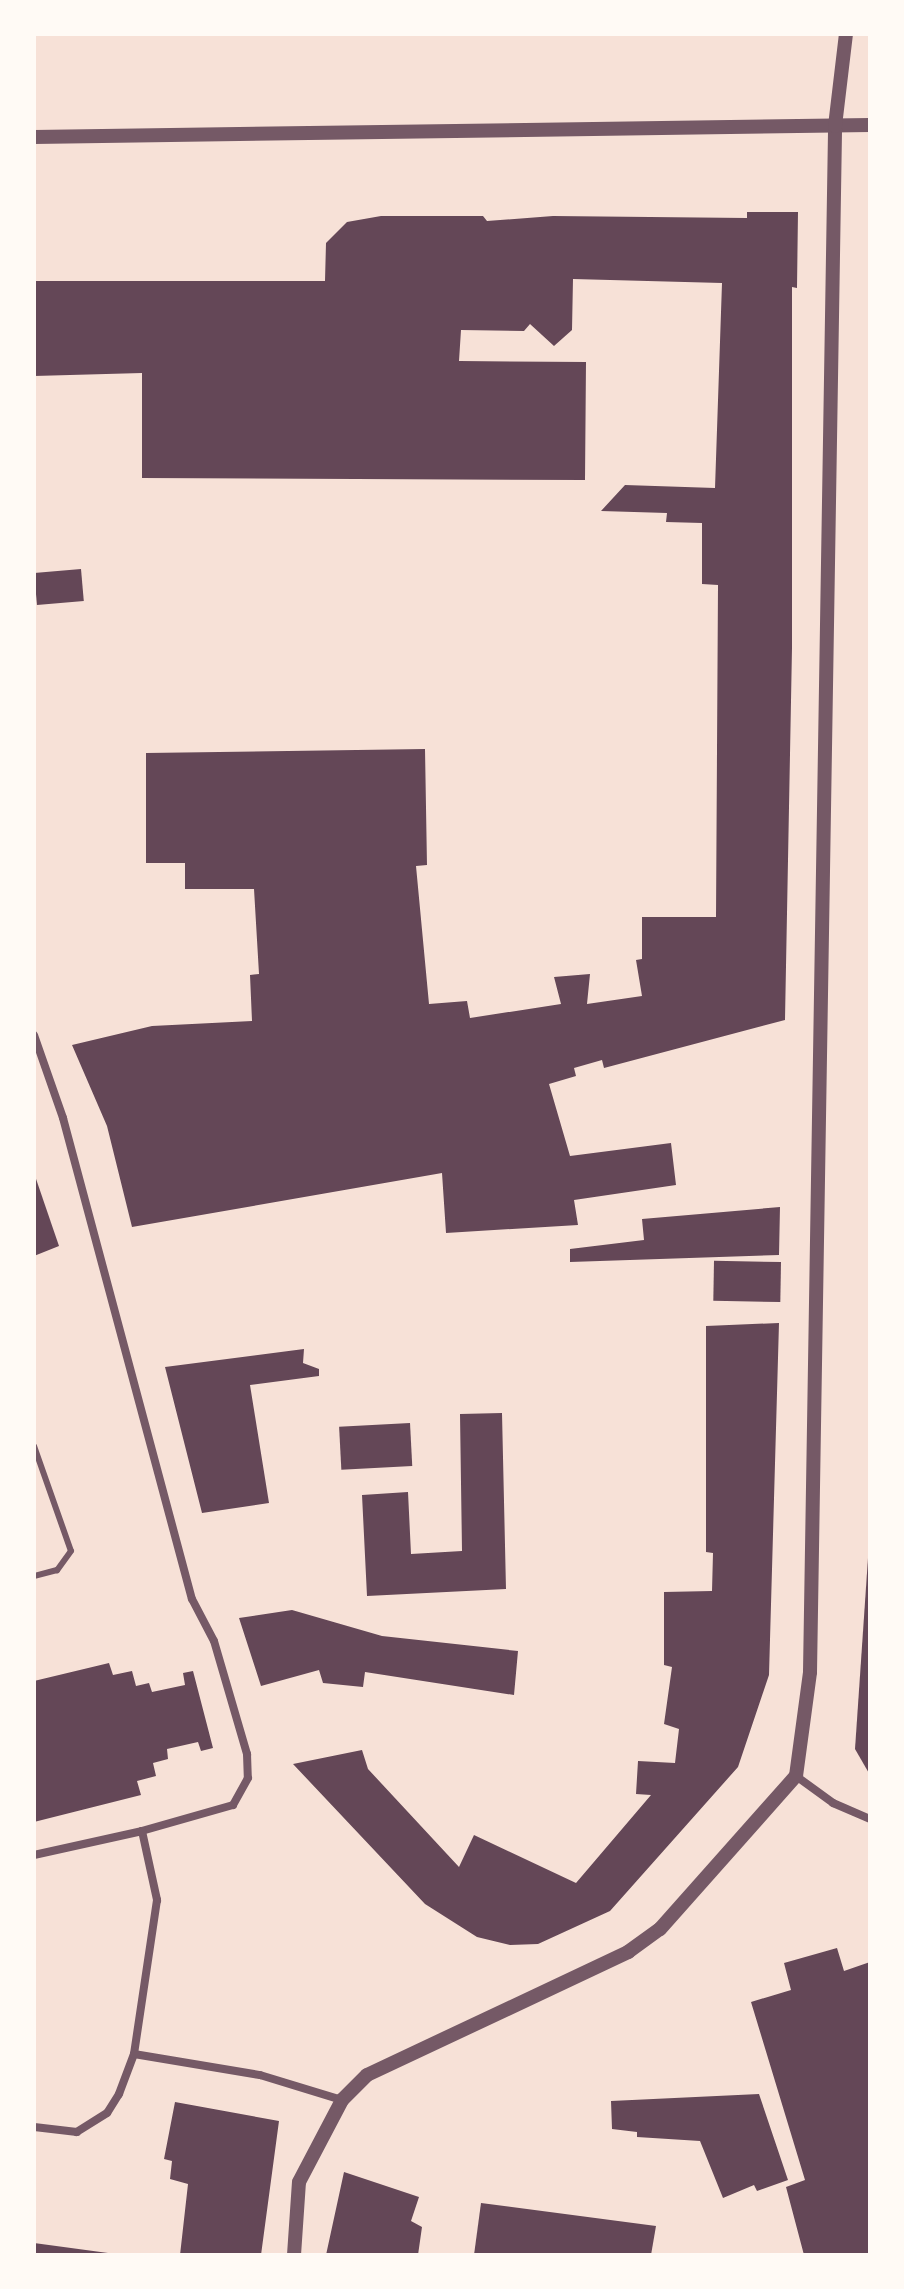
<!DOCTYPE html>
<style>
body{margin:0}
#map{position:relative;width:904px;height:2289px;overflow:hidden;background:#f7e1d7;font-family:"Nunito Sans",sans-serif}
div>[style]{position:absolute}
.building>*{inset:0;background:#644757;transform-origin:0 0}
.service>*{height:6px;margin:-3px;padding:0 3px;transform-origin:3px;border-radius:3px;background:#755966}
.minor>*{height:8px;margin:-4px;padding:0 4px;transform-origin:4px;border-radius:4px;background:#755966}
.tertiary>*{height:14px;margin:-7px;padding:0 7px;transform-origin:7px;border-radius:7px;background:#755966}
span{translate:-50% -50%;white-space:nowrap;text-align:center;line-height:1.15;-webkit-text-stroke:6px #fffaf5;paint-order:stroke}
.frame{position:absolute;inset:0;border:36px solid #fffaf5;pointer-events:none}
</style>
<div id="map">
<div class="building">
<i style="clip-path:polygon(747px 212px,798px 212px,797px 288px,792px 287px,792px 648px,785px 1020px,604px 1068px,602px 1060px,574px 1068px,576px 1076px,549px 1084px,570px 1156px,671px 1143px,676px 1185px,574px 1200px,578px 1225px,446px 1233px,442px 1173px,132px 1227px,107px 1126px,72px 1045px,152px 1026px,252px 1021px,250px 975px,259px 974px,254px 889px,185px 889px,185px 863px,146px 863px,146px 753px,425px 749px,427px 865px,416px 866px,429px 1004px,467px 1001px,470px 1018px,561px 1004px,554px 977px,590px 974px,587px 1004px,642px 996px,636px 960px,642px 959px,642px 917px,716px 917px,718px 585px,702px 584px,702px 523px,666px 522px,667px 513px,601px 511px,625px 485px,715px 488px,722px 283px,573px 279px,572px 330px,554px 346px,530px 324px,524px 331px,461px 330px,459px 361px,586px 362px,585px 480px,142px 478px,142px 373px,34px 376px,34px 281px,325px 281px,326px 243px,347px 222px,381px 216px,483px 216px,487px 221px,553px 216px,747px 218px)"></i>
<i style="left:81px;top:569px;width:32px;height:47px;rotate:85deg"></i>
<i style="clip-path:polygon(34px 1173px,59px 1246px,34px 1256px)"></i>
<i style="clip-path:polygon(780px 1207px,779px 1255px,570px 1262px,570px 1249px,644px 1240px,642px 1219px)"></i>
<i style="left:781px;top:1262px;width:40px;height:67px;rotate:91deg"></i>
<i style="clip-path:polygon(779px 1323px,769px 1675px,738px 1767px,610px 1911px,538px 1944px,510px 1945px,477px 1937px,425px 1904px,293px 1764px,362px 1750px,368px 1769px,459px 1867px,474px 1835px,576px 1883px,651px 1795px,636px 1794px,638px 1761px,675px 1763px,679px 1729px,664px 1724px,672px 1667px,664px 1665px,664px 1592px,712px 1591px,713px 1553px,706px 1552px,706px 1326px)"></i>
<i style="clip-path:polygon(304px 1349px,303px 1363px,319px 1369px,319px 1376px,250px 1385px,269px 1503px,202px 1513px,165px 1367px)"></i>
<i style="clip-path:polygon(502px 1413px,506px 1589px,367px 1596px,362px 1495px,408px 1492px,411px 1554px,462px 1551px,460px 1414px)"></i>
<i style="left:410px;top:1423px;width:43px;height:71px;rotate:87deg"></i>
<i style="clip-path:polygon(868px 1558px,870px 1558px,870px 1775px,855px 1749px)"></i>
<i style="clip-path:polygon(292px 1610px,382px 1636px,518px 1651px,514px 1695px,365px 1672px,363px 1687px,323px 1683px,319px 1670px,261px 1686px,239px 1618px)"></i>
<i style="clip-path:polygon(109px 1663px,113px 1675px,132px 1671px,136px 1686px,149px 1683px,152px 1692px,185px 1685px,183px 1673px,193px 1671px,213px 1748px,201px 1751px,198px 1742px,167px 1749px,168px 1759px,153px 1763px,156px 1776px,137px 1781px,141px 1795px,34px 1822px,34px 1681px)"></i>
<i style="clip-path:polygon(837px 1948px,844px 1971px,870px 1962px,870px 2255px,804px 2255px,786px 2187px,805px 2180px,751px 2002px,791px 1990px,784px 1963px)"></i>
<i style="clip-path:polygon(759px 2094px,788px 2180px,757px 2191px,754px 2185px,723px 2198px,700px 2141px,637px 2137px,637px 2132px,612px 2129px,611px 2101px)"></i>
<i style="clip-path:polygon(175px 2102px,279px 2121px,261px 2255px,180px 2255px,188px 2184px,170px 2179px,172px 2161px,164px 2159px)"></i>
<i style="clip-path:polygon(344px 2172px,419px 2197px,411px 2221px,422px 2227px,418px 2255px,326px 2255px)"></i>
<i style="clip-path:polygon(481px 2203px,656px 2226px,651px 2255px,474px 2255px)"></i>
<i style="clip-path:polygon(34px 2243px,108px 2253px,107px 2255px,34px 2255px)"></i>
</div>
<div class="service">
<i style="left:34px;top:1446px;width:111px;rotate:70.6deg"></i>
<i style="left:71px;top:1551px;width:24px;rotate:126deg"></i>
<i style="left:57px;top:1570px;width:24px;rotate:165deg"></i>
</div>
<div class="minor">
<i style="left:34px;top:1035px;width:88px;rotate:70.7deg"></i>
<i style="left:63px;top:1118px;width:498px;rotate:75deg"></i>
<i style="left:192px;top:1599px;width:47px;rotate:62.4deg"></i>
<i style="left:214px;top:1641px;width:118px;rotate:73.7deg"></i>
<i style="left:247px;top:1754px;width:24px;rotate:88deg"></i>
<i style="left:248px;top:1778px;width:31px;rotate:119deg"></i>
<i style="left:233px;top:1805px;width:95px;rotate:164.1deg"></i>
<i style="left:796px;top:1776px;width:46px;rotate:36.1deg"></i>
<i style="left:833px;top:1803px;width:40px;rotate:23.4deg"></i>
<i style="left:34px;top:1855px;width:111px;rotate:-12.5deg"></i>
<i style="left:142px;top:1831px;width:71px;rotate:77.7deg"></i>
<i style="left:157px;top:1900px;width:156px;rotate:98.5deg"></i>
<i style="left:134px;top:2054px;width:43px;rotate:110.6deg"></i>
<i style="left:119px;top:2094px;width:22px;rotate:122deg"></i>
<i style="left:107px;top:2113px;width:36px;rotate:148deg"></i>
<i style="left:77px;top:2132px;width:43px;rotate:-173.4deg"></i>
<i style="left:134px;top:2054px;width:128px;rotate:9.5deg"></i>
<i style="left:260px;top:2075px;width:86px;rotate:17deg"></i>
</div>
<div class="tertiary">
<i style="left:34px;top:137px;width:836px;rotate:-0.82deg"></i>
<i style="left:294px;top:2255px;width:73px;rotate:-86.1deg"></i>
<i style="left:299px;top:2182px;width:93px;rotate:-62.3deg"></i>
<i style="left:342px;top:2100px;width:35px;rotate:-45deg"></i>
<i style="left:367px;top:2075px;width:289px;rotate:-25.2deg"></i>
<i style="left:628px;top:1952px;width:39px;rotate:-36deg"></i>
<i style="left:660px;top:1929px;width:205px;rotate:-48.4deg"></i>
<i style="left:796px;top:1776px;width:105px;rotate:-82.3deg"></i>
<i style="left:810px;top:1672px;width:1546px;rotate:-89.07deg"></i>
<i style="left:835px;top:126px;width:93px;rotate:-83.2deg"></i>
</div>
<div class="frame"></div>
</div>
